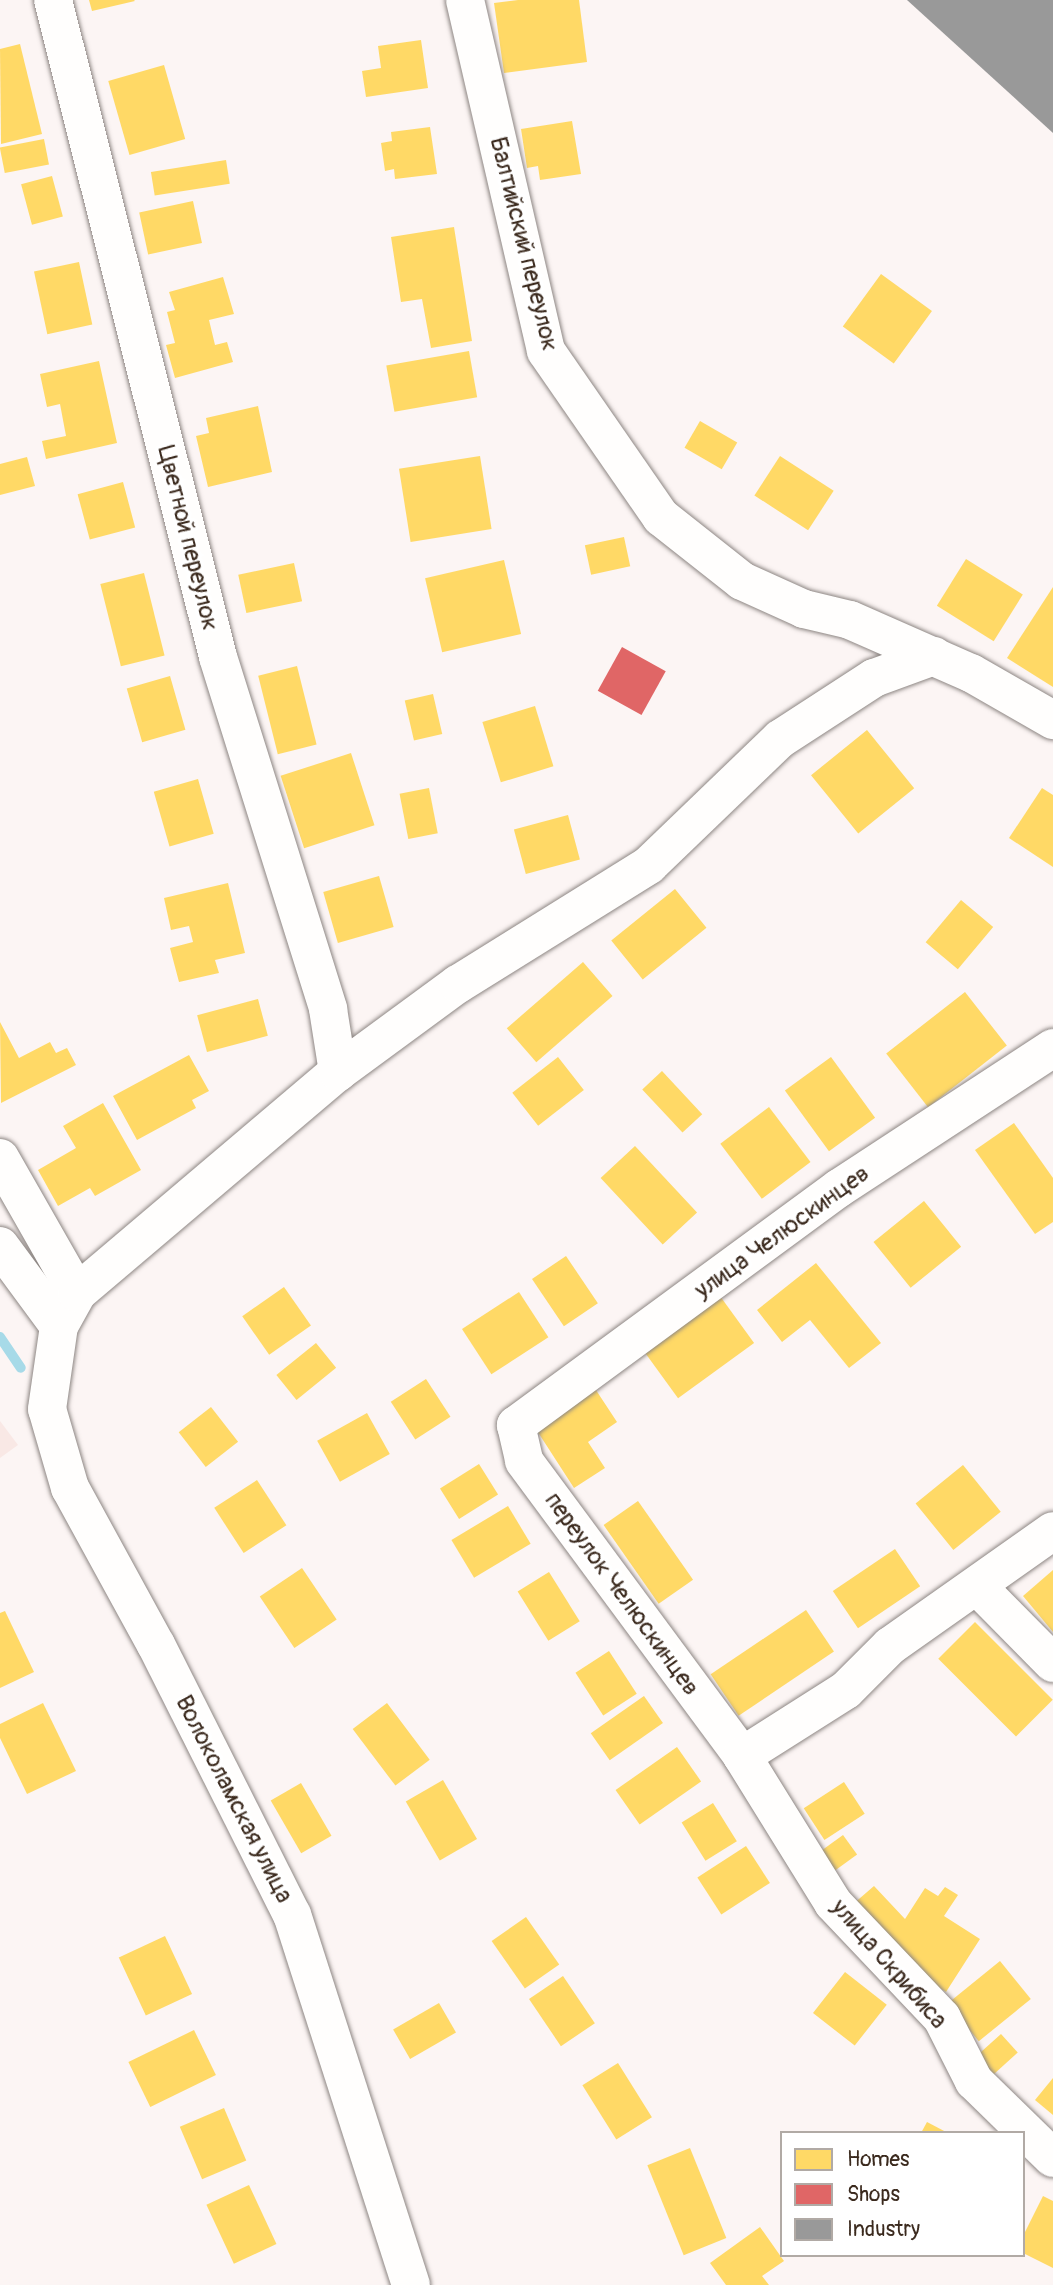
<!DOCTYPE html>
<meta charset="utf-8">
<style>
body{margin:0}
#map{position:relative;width:1053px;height:2285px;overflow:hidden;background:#fcf5f4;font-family:Pangolin,sans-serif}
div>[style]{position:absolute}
.built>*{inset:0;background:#f9e8e5}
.homes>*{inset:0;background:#ffd966;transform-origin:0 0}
.shops>*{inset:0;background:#e06666;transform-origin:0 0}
.industry>*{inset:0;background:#999}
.stream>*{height:10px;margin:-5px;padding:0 5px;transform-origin:5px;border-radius:5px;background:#a7dae8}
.roads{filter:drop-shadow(0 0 2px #8d8683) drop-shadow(0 0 2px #8d8683)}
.minor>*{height:38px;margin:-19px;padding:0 19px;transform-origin:19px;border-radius:19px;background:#fffefd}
span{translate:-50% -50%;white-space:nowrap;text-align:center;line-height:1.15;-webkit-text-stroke:7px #fff;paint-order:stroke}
.street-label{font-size:24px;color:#3b2a1e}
.legend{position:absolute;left:780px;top:2131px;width:245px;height:126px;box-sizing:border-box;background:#fff;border:2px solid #b1aaa5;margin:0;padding:9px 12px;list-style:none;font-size:21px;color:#3b2a1e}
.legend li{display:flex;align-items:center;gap:14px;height:35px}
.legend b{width:35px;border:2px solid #b1aaa5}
</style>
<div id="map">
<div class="built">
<i style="clip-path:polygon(0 1421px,18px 1445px,0 1458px)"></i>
</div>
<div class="homes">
<i style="clip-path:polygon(89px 0,134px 0,135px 1px,92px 11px)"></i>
<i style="clip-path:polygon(518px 0,579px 0,587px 62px,504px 73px,494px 3px)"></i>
<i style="clip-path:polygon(421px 40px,428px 88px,366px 97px,362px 71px,381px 68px,378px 46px)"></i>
<i style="clip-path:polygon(20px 44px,42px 134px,1px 144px,0 49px)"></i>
<i style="left:164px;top:65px;width:77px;height:58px;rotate:74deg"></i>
<i style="clip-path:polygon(572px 121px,581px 174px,540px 180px,538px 166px,527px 168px,521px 129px)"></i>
<i style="clip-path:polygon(430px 127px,437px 174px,395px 179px,394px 169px,385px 171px,381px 143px,392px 141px,391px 132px)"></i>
<i style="left:44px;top:139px;width:26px;height:45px;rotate:79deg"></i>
<i style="left:226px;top:160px;width:24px;height:76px;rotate:81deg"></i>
<i style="left:52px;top:176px;width:42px;height:32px;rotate:75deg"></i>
<i style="left:193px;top:201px;width:43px;height:55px;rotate:78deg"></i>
<i style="clip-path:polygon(454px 227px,472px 341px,431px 348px,422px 299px,401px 302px,391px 237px)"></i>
<i style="left:79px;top:262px;width:64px;height:46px;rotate:78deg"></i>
<i style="left:881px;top:274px;width:63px;height:65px;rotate:36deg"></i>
<i style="clip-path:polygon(223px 277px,234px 314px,209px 320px,215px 345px,227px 342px,233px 362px,175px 378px,166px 345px,175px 343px,167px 312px,175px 310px,169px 292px)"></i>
<i style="left:469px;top:351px;width:47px;height:84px;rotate:80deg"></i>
<i style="clip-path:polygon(99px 361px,117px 443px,46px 459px,42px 441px,66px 436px,60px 404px,47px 407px,40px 374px)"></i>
<i style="clip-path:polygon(258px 406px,272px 472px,208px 487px,196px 436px,209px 433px,206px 418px)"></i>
<i style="left:700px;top:421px;width:43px;height:31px;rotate:30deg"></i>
<i style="left:480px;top:456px;width:74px;height:82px;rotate:81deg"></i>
<i style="left:780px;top:456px;width:64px;height:47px;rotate:33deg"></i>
<i style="clip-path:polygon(27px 457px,35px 486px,0 495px,0 464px)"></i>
<i style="left:123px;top:482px;width:47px;height:47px;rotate:75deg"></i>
<i style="left:624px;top:537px;width:30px;height:40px;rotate:78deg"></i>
<i style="left:966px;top:559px;width:67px;height:55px;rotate:32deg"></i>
<i style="left:504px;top:560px;width:76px;height:81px;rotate:77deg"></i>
<i style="left:294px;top:563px;width:39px;height:57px;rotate:78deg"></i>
<i style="left:144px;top:573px;width:85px;height:45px;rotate:76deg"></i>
<i style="clip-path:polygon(1053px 587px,1053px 687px,1007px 658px)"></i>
<i style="left:297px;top:666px;width:81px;height:40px;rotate:76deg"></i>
<i style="left:170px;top:676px;width:56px;height:45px;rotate:74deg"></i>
<i style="left:433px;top:694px;width:41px;height:29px;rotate:77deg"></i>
<i style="left:535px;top:706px;width:63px;height:55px;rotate:73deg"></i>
<i style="left:867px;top:730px;width:75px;height:72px;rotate:51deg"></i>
<i style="left:351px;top:753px;width:76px;height:74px;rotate:72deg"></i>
<i style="left:198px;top:779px;width:57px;height:46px;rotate:74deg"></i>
<i style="left:429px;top:788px;width:46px;height:30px;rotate:79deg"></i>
<i style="clip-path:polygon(1042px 788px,1053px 795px,1053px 867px,1009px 838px)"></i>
<i style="left:568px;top:815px;width:46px;height:56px;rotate:75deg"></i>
<i style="left:379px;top:876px;width:53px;height:58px;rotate:74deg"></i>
<i style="clip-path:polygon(228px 883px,245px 953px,215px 960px,219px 973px,179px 982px,170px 948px,193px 942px,189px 926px,171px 930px,164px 898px)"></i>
<i style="left:675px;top:889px;width:50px;height:82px;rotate:51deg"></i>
<i style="left:961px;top:900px;width:42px;height:55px;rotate:40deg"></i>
<i style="left:583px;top:962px;width:45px;height:101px;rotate:49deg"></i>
<i style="left:965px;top:992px;width:68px;height:100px;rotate:52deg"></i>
<i style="left:258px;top:999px;width:38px;height:63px;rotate:75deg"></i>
<i style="clip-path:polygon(0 1022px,19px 1058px,50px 1042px,56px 1053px,67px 1048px,76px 1065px,1px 1103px)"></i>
<i style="clip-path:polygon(189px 1055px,209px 1091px,192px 1100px,196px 1108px,137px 1140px,113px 1096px)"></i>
<i style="left:558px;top:1057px;width:42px;height:58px;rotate:52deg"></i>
<i style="left:831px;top:1057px;width:75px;height:57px;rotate:54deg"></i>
<i style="left:662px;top:1071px;width:59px;height:27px;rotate:47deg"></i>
<i style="clip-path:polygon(103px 1103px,141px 1170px,95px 1196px,90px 1188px,58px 1206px,38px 1170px,76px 1148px,63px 1126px)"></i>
<i style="left:769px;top:1107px;width:69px;height:61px;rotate:53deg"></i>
<i style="clip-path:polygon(1014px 1123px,1053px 1178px,1053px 1222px,1035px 1234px,975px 1150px)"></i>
<i style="left:635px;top:1146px;width:91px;height:47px;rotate:47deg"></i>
<i style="left:924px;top:1201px;width:59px;height:65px;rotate:51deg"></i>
<i style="left:566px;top:1256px;width:57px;height:41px;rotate:56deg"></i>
<i style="clip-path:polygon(816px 1263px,881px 1343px,849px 1368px,810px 1320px,782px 1342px,757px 1310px)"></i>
<i style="left:284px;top:1287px;width:47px;height:51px;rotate:55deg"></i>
<i style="left:519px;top:1292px;width:54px;height:68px;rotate:57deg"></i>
<i style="left:720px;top:1296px;width:58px;height:94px;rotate:54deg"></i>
<i style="left:316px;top:1343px;width:32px;height:51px;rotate:51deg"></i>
<i style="left:426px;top:1379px;width:45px;height:42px;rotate:57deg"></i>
<i style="clip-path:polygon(592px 1384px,617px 1422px,588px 1442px,605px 1468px,574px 1488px,532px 1423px)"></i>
<i style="left:211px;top:1407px;width:44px;height:41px;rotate:52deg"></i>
<i style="left:367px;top:1413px;width:47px;height:57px;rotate:61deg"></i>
<i style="left:479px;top:1464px;width:36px;height:46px;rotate:58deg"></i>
<i style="left:963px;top:1465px;width:60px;height:61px;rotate:51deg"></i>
<i style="left:257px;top:1480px;width:54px;height:51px;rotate:57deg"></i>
<i style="left:638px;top:1501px;width:96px;height:42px;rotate:55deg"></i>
<i style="left:508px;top:1506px;width:44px;height:66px;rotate:59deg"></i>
<i style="left:895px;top:1549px;width:45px;height:75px;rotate:56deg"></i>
<i style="left:302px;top:1568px;width:62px;height:51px;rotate:56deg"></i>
<i style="clip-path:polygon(1053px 1570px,1053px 1632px,1023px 1596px)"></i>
<i style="left:549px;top:1572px;width:58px;height:37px;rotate:58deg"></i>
<i style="left:806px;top:1610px;width:50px;height:115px;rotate:56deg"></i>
<i style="clip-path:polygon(5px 1611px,34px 1672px,0 1688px,0 1613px)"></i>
<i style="left:975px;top:1622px;width:110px;height:52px;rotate:45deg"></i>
<i style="left:609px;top:1651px;width:51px;height:40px;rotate:57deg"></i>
<i style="left:644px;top:1696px;width:33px;height:65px;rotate:55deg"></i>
<i style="clip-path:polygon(43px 1703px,76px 1771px,27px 1794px,0 1738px,0 1724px)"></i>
<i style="left:387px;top:1703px;width:71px;height:43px;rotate:53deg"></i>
<i style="left:677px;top:1747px;width:42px;height:75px;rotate:55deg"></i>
<i style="left:443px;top:1780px;width:68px;height:43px;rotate:60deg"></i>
<i style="left:844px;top:1782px;width:38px;height:48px;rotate:57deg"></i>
<i style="left:301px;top:1783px;width:61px;height:35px;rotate:60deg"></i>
<i style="left:713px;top:1803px;width:45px;height:37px;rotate:58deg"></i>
<i style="left:843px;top:1835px;width:24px;height:32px;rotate:54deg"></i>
<i style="left:746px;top:1846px;width:44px;height:58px;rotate:57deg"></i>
<i style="clip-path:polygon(874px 1886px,905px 1919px,925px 1888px,938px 1896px,945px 1887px,958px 1895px,944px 1916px,980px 1939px,946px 1992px,913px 1971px,852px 1905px)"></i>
<i style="left:526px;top:1917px;width:58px;height:42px;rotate:55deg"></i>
<i style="left:165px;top:1936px;width:64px;height:51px;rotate:65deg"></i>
<i style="left:1000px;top:1961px;width:49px;height:67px;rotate:51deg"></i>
<i style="left:845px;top:1972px;width:53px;height:52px;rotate:38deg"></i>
<i style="left:563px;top:1976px;width:57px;height:41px;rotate:56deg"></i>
<i style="left:439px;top:2003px;width:34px;height:53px;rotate:60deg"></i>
<i style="left:194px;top:2030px;width:50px;height:73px;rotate:64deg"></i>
<i style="left:1001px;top:2034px;width:25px;height:33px;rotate:48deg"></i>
<i style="left:618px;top:2063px;width:64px;height:42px;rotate:58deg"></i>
<i style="clip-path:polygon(1053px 2078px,1053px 2115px,1035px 2100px)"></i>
<i style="left:224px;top:2108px;width:57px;height:48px;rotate:67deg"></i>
<i style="clip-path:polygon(927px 2122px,948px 2133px,921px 2133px)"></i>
<i style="left:690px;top:2148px;width:97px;height:46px;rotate:68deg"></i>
<i style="left:249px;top:2185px;width:65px;height:47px;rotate:65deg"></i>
<i style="clip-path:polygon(1043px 2196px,1053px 2201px,1053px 2268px,1023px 2253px,1023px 2236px)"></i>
<i style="clip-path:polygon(760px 2227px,784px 2261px,762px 2276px,769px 2285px,726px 2285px,710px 2263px)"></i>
</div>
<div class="shops">
<i style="left:622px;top:647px;width:50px;height:50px;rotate:29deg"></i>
</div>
<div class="industry">
<i style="clip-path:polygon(907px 0,1053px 0,1053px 133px)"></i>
</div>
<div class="stream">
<i style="left:0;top:1337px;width:37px;rotate:56deg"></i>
</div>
<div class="roads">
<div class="minor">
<i style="left:53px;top:0;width:677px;rotate:75.9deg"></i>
<i style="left:218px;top:657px;width:369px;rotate:72.6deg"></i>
<i style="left:328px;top:1009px;width:64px;rotate:81deg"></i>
<i style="left:465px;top:0;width:360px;rotate:77deg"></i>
<i style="left:546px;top:351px;width:202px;rotate:55.3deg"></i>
<i style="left:661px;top:517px;width:103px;rotate:38.3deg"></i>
<i style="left:742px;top:581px;width:68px;rotate:24.3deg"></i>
<i style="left:804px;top:609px;width:47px;rotate:13.4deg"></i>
<i style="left:850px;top:620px;width:132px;rotate:23.7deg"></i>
<i style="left:971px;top:673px;width:95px;rotate:29.8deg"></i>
<i style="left:1053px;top:1048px;width:256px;rotate:146.8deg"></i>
<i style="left:839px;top:1188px;width:401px;rotate:143.7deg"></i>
<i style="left:516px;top:1425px;width:37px;rotate:77deg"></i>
<i style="left:524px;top:1461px;width:367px;rotate:53.5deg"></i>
<i style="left:742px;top:1756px;width:173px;rotate:58.2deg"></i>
<i style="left:833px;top:1903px;width:158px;rotate:46.5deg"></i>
<i style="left:942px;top:2018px;width:71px;rotate:63.1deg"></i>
<i style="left:974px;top:2081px;width:110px;rotate:44.3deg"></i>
<i style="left:0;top:1158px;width:155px;rotate:60.3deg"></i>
<i style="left:0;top:1246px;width:99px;rotate:53.6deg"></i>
<i style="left:977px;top:1586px;width:108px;rotate:45.4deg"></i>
<i style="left:742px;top:1756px;width:123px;rotate:-32.4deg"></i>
<i style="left:846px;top:1690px;width:62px;rotate:-45deg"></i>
<i style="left:890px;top:1646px;width:199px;rotate:-35.2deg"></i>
<i style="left:411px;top:2285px;width:389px;rotate:-107.8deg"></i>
<i style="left:292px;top:1915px;width:302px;rotate:-116.7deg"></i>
<i style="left:156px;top:1645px;width:179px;rotate:-118.7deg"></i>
<i style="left:70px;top:1488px;width:82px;rotate:-106.2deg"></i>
<i style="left:47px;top:1409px;width:84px;rotate:-81.8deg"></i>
<i style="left:59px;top:1326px;width:38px;rotate:-61deg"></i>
<i style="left:77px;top:1293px;width:342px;rotate:-40.3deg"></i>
<i style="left:338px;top:1072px;width:149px;rotate:-36.3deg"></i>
<i style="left:458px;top:984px;width:225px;rotate:-31.9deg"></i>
<i style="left:649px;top:865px;width:182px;rotate:-43.9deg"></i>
<i style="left:780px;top:739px;width:112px;rotate:-33deg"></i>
<i style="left:874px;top:678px;width:64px;rotate:-20.1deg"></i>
</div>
</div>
<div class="street-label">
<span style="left:524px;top:244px;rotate:76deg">Балтийский переулок</span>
<span style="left:188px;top:538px;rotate:76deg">Цветной переулок</span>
<span style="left:782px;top:1232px;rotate:-36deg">улица Челюскинцев</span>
<span style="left:622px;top:1594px;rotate:54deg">переулок Челюскинцев</span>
<span style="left:234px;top:1799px;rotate:63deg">Волоколамская улица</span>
<span style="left:889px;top:1964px;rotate:49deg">улица Скрибиса</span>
</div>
<ul class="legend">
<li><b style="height:19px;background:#ffd966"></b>Homes</li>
<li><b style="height:19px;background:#e06666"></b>Shops</li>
<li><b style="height:19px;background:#999"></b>Industry</li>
</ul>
</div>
